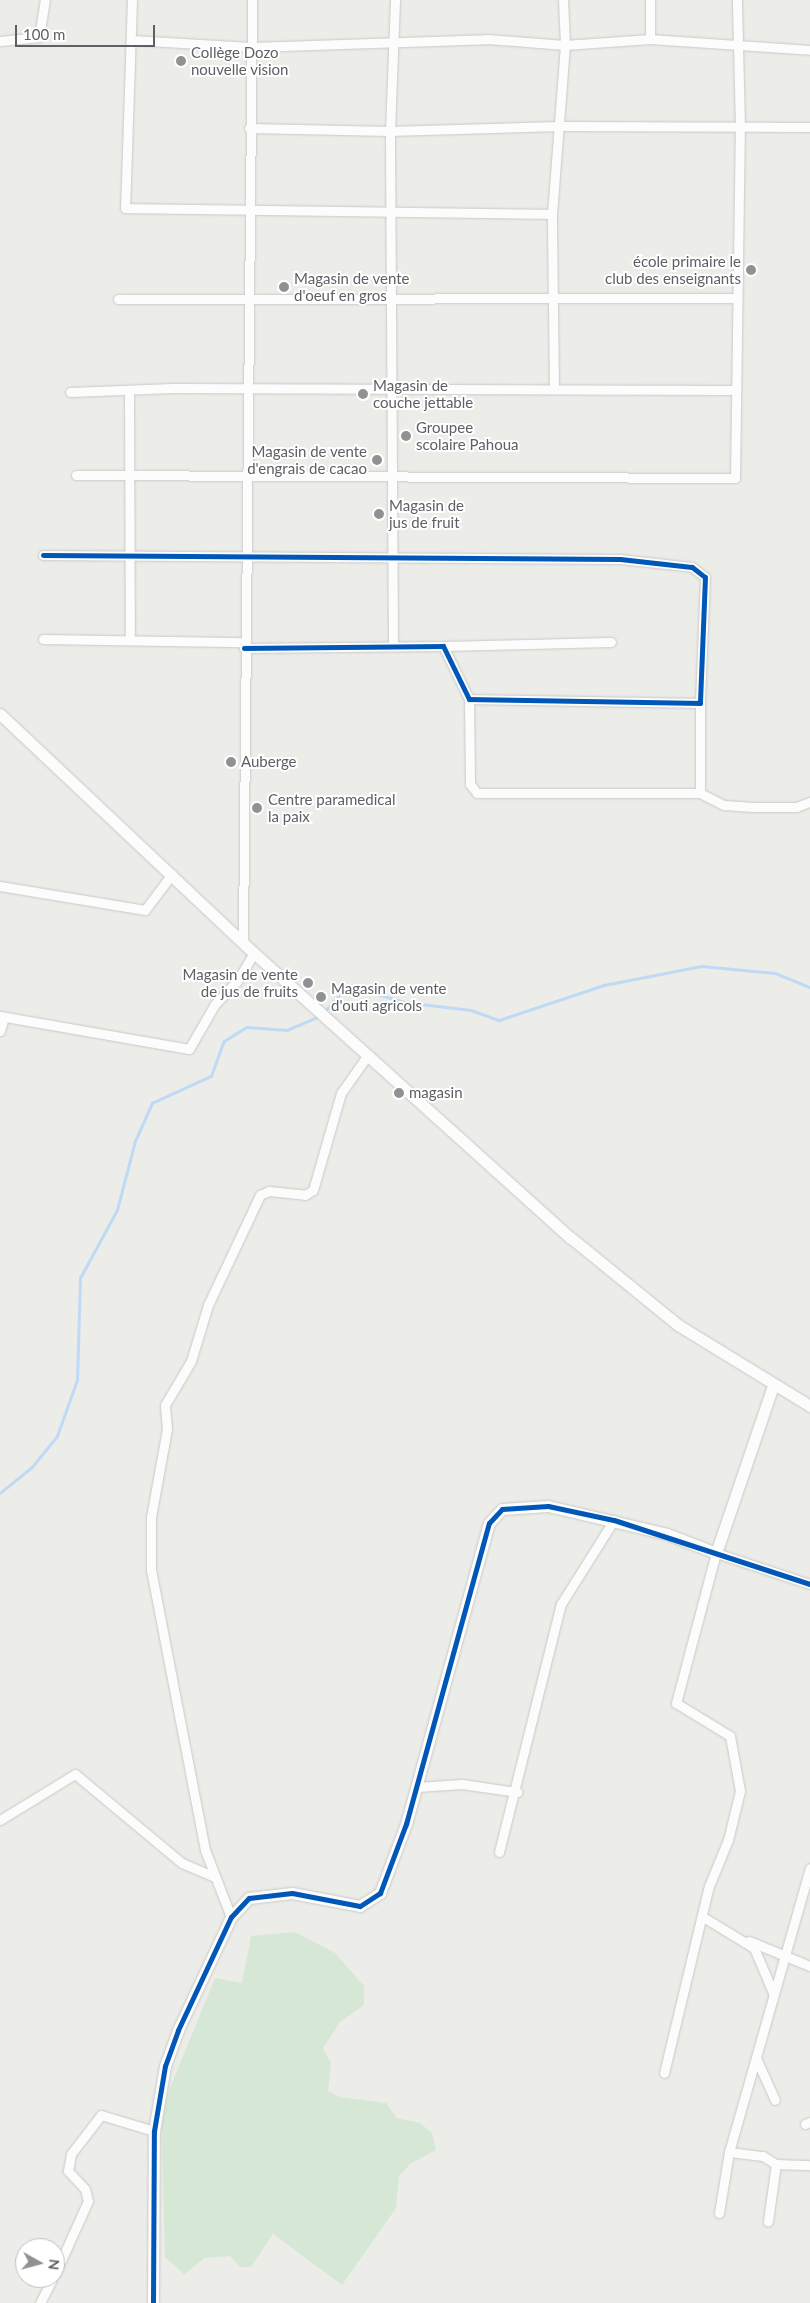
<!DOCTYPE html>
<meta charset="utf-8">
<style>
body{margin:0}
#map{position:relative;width:810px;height:2303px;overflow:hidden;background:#ecece8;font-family:Lato,sans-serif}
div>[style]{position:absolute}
.green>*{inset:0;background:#d6e8d5}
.stream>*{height:2.5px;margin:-1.25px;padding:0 1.25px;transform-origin:1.25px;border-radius:1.25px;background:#bedaf4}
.roads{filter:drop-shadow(0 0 1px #c9cac9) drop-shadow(0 0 1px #c9cac9)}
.street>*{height:9px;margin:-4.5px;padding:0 4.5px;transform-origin:4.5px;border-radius:4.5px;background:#fcfcfc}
.secondary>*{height:11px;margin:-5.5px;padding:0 5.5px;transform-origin:5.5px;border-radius:5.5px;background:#fcfcfc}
.cycleway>*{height:5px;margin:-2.5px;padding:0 2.5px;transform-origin:2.5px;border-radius:2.5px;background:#0057b8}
.dots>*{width:14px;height:14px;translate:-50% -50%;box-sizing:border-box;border:2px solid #fff;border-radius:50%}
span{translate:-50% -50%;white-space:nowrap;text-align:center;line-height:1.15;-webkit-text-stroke:4px #fff;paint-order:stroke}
.poi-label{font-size:15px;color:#5d6065}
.left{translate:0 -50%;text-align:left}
.right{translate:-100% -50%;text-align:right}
.north{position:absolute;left:15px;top:2238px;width:50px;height:50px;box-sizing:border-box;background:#fff;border:1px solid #bebfc1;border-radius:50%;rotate:97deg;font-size:14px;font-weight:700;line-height:20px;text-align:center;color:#5d6065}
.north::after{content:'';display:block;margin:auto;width:18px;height:22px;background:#8f9193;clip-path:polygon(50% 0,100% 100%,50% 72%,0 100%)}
.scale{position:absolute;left:15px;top:25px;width:140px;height:22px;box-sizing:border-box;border:2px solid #5d6065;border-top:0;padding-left:6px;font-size:15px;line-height:18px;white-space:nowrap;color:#5d6065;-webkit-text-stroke:4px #fff;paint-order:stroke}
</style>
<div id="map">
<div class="green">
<i style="clip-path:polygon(295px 1932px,335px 1953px,364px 1986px,364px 2005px,340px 2022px,323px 2048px,331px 2063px,328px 2091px,340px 2097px,386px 2103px,397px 2118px,420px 2123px,432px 2133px,436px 2150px,410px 2164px,399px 2176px,396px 2208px,342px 2285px,273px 2234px,251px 2267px,240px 2267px,230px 2256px,205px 2258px,184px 2274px,165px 2257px,161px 2110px,215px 1978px,242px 1983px,251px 1936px)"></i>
</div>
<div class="stream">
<i style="left:324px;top:1012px;width:36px;rotate:-48deg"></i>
<i style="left:348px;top:985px;width:59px;rotate:16.9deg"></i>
<i style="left:404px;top:1002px;width:67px;rotate:6.8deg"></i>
<i style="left:471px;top:1010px;width:30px;rotate:20deg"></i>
<i style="left:499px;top:1020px;width:111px;rotate:-18.4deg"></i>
<i style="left:604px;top:985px;width:100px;rotate:-11deg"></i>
<i style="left:702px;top:966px;width:73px;rotate:5.5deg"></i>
<i style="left:775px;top:973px;width:38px;rotate:22deg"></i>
<i style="left:0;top:1493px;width:41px;rotate:-39.1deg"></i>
<i style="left:32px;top:1467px;width:40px;rotate:-51deg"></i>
<i style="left:57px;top:1436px;width:59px;rotate:-70.3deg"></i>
<i style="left:77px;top:1380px;width:102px;rotate:-88.3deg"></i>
<i style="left:80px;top:1278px;width:77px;rotate:-61.4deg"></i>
<i style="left:117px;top:1210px;width:71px;rotate:-75.4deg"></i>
<i style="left:135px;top:1141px;width:42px;rotate:-65.9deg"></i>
<i style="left:152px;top:1103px;width:65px;rotate:-24.6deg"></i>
<i style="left:211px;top:1076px;width:37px;rotate:-70deg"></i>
<i style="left:224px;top:1041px;width:26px;rotate:-32deg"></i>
<i style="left:246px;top:1027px;width:41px;rotate:4.2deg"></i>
<i style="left:287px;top:1030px;width:36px;rotate:-23deg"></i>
</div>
<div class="roads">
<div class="street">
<i style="left:132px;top:0;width:208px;rotate:91.9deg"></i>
<i style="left:125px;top:208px;width:427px;rotate:0.8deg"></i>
<i style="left:650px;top:39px;width:39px;rotate:-90deg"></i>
<i style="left:132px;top:40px;width:119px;rotate:3.4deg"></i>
<i style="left:251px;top:47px;width:236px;rotate:-1.9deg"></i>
<i style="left:487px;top:39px;width:78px;rotate:4.4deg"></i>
<i style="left:565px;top:45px;width:85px;rotate:-4deg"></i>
<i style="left:650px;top:39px;width:160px;rotate:3.9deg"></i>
<i style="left:0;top:41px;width:39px;rotate:-6deg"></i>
<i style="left:39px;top:37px;width:37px;rotate:-81deg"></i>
<i style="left:249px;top:128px;width:141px;rotate:1.2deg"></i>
<i style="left:390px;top:131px;width:169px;rotate:-1.7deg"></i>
<i style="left:559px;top:126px;width:251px;rotate:0.2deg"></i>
<i style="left:118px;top:299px;width:619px;rotate:-0.09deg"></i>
<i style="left:554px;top:389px;width:175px;rotate:-90.7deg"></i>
<i style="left:552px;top:214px;width:169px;rotate:-85.6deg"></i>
<i style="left:565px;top:45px;width:45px;rotate:-92.5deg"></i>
<i style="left:129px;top:390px;width:250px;rotate:89.8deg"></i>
<i style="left:70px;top:392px;width:103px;rotate:-2.2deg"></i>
<i style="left:173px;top:388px;width:562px;rotate:0.2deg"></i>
<i style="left:76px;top:475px;width:659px;rotate:0.26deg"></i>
<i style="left:735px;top:478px;width:351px;rotate:-89.2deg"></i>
<i style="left:740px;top:127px;width:127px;rotate:-91.4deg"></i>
<i style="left:43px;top:555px;width:577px;rotate:0.4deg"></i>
<i style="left:620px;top:559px;width:72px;rotate:6.3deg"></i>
<i style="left:692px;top:567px;width:16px;rotate:38deg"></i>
<i style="left:705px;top:577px;width:126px;rotate:92.3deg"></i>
<i style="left:700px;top:703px;width:231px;rotate:-179deg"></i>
<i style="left:469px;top:699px;width:59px;rotate:-116.1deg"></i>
<i style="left:443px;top:646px;width:199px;rotate:179.4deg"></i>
<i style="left:43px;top:639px;width:202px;rotate:0.9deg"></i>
<i style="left:393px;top:644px;width:513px;rotate:-90.34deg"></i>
<i style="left:390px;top:131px;width:131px;rotate:-87.8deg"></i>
<i style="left:443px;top:646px;width:168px;rotate:-1.4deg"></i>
<i style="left:469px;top:699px;width:85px;rotate:89.3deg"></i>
<i style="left:470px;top:784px;width:11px;rotate:52deg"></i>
<i style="left:477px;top:793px;width:223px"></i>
<i style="left:700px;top:793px;width:27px;rotate:27deg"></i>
<i style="left:724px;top:805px;width:29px;rotate:4deg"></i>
<i style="left:753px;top:807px;width:43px"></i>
<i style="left:796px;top:807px;width:15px;rotate:-20deg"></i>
<i style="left:700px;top:793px;width:90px;rotate:-90deg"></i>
<i style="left:0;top:886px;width:147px;rotate:9.4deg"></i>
<i style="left:145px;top:910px;width:45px;rotate:-53.1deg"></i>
<i style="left:243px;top:939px;width:939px;rotate:-89.45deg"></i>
<i style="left:0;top:1016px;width:192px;rotate:9.9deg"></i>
<i style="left:189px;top:1049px;width:52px;rotate:-60deg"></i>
<i style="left:215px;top:1004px;width:32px;rotate:-46deg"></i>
<i style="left:237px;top:981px;width:33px;rotate:-59deg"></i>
<i style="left:0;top:1031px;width:15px;rotate:-74deg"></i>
<i style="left:417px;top:1787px;width:45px;rotate:-3.8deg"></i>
<i style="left:462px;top:1784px;width:56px;rotate:8.3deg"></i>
<i style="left:0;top:1820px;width:88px;rotate:-31.5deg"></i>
<i style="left:75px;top:1774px;width:139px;rotate:39.8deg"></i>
<i style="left:182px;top:1863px;width:34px;rotate:23deg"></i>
<i style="left:499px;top:1852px;width:256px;rotate:-76deg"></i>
<i style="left:561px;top:1604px;width:99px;rotate:-57.8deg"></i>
<i style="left:231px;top:1917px;width:72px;rotate:-111.2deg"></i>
<i style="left:205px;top:1850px;width:285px;rotate:-100.9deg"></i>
<i style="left:151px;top:1570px;width:53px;rotate:-90deg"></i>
<i style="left:151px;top:1517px;width:89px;rotate:-79.7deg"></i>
<i style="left:167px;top:1429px;width:24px;rotate:-95deg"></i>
<i style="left:165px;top:1405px;width:51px;rotate:-59.4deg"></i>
<i style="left:191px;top:1361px;width:59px;rotate:-73.1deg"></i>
<i style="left:208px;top:1305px;width:122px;rotate:-64.7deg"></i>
<i style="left:260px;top:1195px;width:10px;rotate:-24deg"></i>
<i style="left:269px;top:1191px;width:36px;rotate:6deg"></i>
<i style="left:305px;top:1195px;width:9px;rotate:-32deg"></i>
<i style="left:313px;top:1190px;width:101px;rotate:-73.9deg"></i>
<i style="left:341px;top:1093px;width:47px;rotate:-54.6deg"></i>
<i style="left:703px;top:1917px;width:60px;rotate:31.3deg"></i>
<i style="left:754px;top:1948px;width:51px;rotate:66.9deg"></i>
<i style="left:749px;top:1941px;width:66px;rotate:22.3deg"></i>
<i style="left:756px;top:2058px;width:46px;rotate:65.7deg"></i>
<i style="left:664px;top:2073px;width:192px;rotate:-76.5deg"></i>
<i style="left:709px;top:1886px;width:50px;rotate:-67.6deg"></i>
<i style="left:728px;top:1840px;width:50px;rotate:-76.2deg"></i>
<i style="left:740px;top:1791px;width:56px;rotate:-100.3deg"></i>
<i style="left:730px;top:1736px;width:63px;rotate:-148.6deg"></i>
<i style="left:676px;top:1703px;width:155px;rotate:-75.1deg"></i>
<i style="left:716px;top:1553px;width:99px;rotate:18.3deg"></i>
<i style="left:805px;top:2124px;width:5px;rotate:-22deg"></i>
<i style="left:729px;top:2152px;width:34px;rotate:7deg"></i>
<i style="left:763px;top:2156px;width:15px;rotate:32deg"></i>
<i style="left:776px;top:2164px;width:58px;rotate:98deg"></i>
<i style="left:776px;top:2164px;width:34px;rotate:2deg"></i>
<i style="left:719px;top:2213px;width:62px;rotate:-80.7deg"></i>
<i style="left:729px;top:2152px;width:295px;rotate:-74.1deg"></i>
<i style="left:55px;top:2274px;width:80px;rotate:-65.7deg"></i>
<i style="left:88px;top:2201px;width:12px;rotate:-104deg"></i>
<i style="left:85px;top:2189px;width:25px;rotate:-133deg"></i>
<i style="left:68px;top:2171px;width:17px;rotate:-80deg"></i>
<i style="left:71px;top:2154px;width:49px;rotate:-52.4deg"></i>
<i style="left:101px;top:2115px;width:55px;rotate:16.8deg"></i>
<i style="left:40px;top:2303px;width:28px;rotate:-63deg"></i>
</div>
<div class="secondary">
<i style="left:0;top:714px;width:349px;rotate:43.3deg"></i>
<i style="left:254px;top:953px;width:426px;rotate:42deg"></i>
<i style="left:571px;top:1238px;width:138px;rotate:39.1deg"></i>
<i style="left:678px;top:1325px;width:155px;rotate:31.5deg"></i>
<i style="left:153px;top:2303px;width:172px;rotate:-89.7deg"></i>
<i style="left:154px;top:2131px;width:66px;rotate:-80.4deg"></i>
<i style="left:165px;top:2066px;width:38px;rotate:-70deg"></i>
<i style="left:178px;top:2030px;width:125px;rotate:-64.9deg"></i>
<i style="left:231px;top:1917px;width:26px;rotate:-47deg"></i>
<i style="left:249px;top:1898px;width:43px;rotate:-6.6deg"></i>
<i style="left:292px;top:1893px;width:69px;rotate:10.8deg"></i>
<i style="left:360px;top:1906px;width:24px;rotate:-33deg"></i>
<i style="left:380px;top:1893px;width:74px;rotate:-69.4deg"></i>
<i style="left:406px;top:1824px;width:312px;rotate:-74.6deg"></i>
<i style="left:489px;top:1523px;width:19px;rotate:-47deg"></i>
<i style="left:502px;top:1509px;width:46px;rotate:-3.7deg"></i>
<i style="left:548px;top:1506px;width:122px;rotate:13.2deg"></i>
<i style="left:667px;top:1534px;width:53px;rotate:21.2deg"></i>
<i style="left:716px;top:1553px;width:176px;rotate:-71.2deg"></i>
</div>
</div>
<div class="cycleway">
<i style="left:43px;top:555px;width:577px;rotate:0.4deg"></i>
<i style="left:620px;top:559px;width:72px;rotate:6.3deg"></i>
<i style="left:692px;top:567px;width:16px;rotate:38deg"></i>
<i style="left:705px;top:577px;width:126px;rotate:92.3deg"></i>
<i style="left:700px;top:703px;width:231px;rotate:-179deg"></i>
<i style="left:469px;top:699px;width:59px;rotate:-116.1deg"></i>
<i style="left:443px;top:646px;width:199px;rotate:179.4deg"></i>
<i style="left:153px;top:2303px;width:172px;rotate:-89.7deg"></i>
<i style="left:154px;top:2131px;width:66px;rotate:-80.4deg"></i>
<i style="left:165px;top:2066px;width:38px;rotate:-70deg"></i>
<i style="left:178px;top:2030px;width:125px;rotate:-64.9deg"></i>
<i style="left:231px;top:1917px;width:26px;rotate:-47deg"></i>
<i style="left:249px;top:1898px;width:43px;rotate:-6.6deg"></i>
<i style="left:292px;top:1893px;width:69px;rotate:10.8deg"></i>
<i style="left:360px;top:1906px;width:24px;rotate:-33deg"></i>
<i style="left:380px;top:1893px;width:74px;rotate:-69.4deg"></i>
<i style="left:406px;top:1824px;width:312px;rotate:-74.6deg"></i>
<i style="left:489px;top:1523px;width:19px;rotate:-47deg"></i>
<i style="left:502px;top:1509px;width:46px;rotate:-3.7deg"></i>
<i style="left:548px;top:1506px;width:67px;rotate:12deg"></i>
<i style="left:614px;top:1520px;width:206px;rotate:18.1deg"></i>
</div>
<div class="dots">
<i style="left:181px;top:61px;background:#8f9193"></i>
<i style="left:751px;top:270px;background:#8f9193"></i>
<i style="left:284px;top:287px;background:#8f9193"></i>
<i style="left:363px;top:394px;background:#8f9193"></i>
<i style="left:406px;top:436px;background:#8f9193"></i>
<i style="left:377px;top:460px;background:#8f9193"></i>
<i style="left:379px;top:514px;background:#8f9193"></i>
<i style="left:231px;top:762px;background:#8f9193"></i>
<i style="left:257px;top:808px;background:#8f9193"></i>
<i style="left:308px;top:983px;background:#8f9193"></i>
<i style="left:321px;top:997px;background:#8f9193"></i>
<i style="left:399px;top:1093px;background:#8f9193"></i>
</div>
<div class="poi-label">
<span class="left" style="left:191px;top:61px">Collège Dozo<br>nouvelle vision</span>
<span class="right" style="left:741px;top:270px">école primaire le<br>club des enseignants</span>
<span class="left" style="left:294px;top:287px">Magasin de vente<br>d'oeuf en gros</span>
<span class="left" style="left:373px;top:394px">Magasin de<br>couche jettable</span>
<span class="left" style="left:416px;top:436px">Groupee<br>scolaire Pahoua</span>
<span class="right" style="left:367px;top:460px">Magasin de vente<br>d'engrais de cacao</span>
<span class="left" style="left:389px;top:514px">Magasin de<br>jus de fruit</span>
<span class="left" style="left:241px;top:762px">Auberge</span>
<span class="left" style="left:268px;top:808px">Centre paramedical<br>la paix</span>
<span class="right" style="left:298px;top:983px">Magasin de vente<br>de jus de fruits</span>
<span class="left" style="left:331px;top:997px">Magasin de vente<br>d'outi agricols</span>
<span class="left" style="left:409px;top:1093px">magasin</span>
</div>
<div class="north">N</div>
<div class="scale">100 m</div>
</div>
